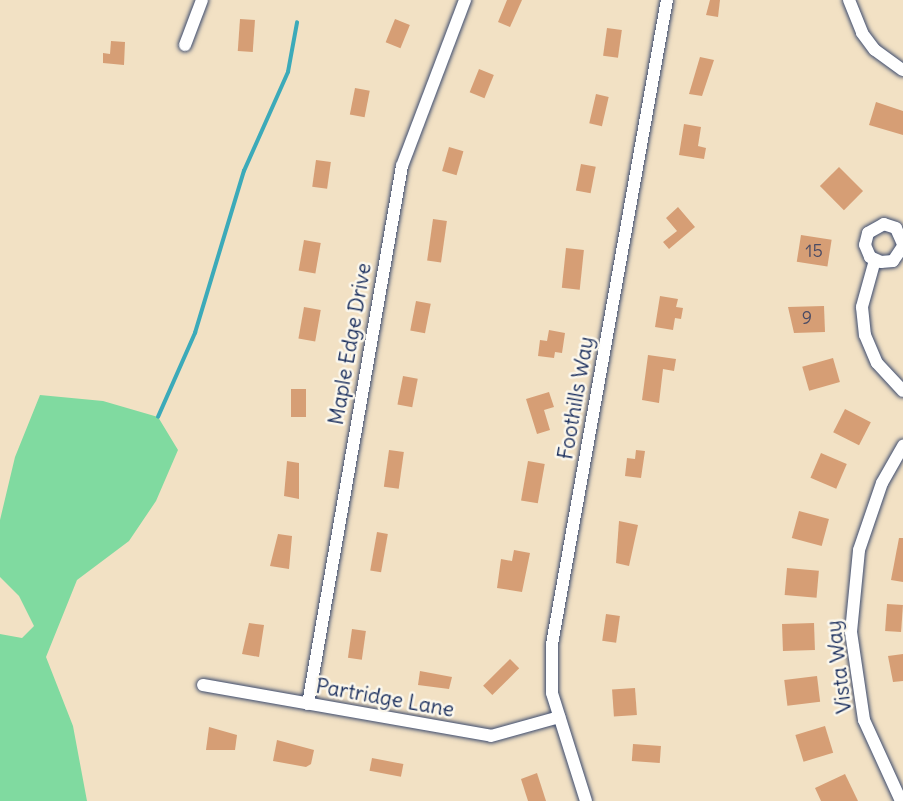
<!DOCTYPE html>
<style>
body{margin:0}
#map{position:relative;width:903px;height:801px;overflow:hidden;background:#f2e1c4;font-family:Delius,sans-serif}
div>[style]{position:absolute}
.green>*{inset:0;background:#80daa0}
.stream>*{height:3.5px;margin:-1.75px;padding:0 1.75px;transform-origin:1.75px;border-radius:1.75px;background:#3caab9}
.building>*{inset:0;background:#d69e75;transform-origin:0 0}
.roads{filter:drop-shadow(0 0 2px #3b4a6d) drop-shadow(0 0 2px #3b4a6d)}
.minor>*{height:12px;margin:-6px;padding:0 6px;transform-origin:6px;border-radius:6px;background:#fff}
span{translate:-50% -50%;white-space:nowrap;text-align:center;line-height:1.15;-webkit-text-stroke:5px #fbf7ec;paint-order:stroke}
.number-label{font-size:18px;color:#4a4b64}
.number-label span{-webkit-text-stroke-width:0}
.street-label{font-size:21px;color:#1b2f5e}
</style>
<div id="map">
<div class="green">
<i style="clip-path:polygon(40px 395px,103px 401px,158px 417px,178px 450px,156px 501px,129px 541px,77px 580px,46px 657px,73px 726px,87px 801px,0 801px,0 634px,22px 638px,34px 626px,19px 596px,0 577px,0 520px,15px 457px)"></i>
</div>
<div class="stream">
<i style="left:158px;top:417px;width:92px;rotate:-66.2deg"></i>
<i style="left:195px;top:333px;width:169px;rotate:-73.2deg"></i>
<i style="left:244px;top:171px;width:108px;rotate:-66deg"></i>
<i style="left:288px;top:72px;width:50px;rotate:-79.6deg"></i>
</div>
<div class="building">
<i style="clip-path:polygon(507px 0,522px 0,510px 27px,498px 22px)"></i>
<i style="clip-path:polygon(710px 0,720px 0,718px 17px,706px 15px)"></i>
<i style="left:240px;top:19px;width:15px;height:32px;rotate:4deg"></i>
<i style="left:395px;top:19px;width:16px;height:25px;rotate:22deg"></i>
<i style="left:607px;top:28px;width:15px;height:28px;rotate:8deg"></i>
<i style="clip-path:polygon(111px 41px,125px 42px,124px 65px,103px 63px,103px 53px,110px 54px)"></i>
<i style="clip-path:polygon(700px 57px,714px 60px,702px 96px,689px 94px)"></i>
<i style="left:479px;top:69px;width:16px;height:25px;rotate:22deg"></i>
<i style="left:355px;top:88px;width:15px;height:27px;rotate:11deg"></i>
<i style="left:596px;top:94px;width:13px;height:30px;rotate:13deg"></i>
<i style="clip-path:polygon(876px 102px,903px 111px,903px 135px,869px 125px)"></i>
<i style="clip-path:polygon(684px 124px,701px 127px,698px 146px,706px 148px,704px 159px,679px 155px)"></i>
<i style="left:449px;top:147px;width:15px;height:25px;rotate:16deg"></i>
<i style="left:316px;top:160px;width:15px;height:27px;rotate:8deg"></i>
<i style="left:581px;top:164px;width:15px;height:27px;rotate:11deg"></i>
<i style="left:839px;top:167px;width:34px;height:27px;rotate:45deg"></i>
<i style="clip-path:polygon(678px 207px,695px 227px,669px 249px,663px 242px,677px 231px,666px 218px)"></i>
<i style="left:433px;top:219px;width:14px;height:42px;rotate:8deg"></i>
<i style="left:801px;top:235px;width:31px;height:27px;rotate:9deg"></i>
<i style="left:304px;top:240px;width:17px;height:31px;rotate:10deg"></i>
<i style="left:566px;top:248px;width:18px;height:40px;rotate:6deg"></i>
<i style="clip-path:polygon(660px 296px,678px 299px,676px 307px,683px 308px,681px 319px,675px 318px,673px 330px,655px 327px)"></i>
<i style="left:416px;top:301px;width:15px;height:30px;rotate:11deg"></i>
<i style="clip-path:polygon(824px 306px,825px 332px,794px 333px,788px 307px)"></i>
<i style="left:304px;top:307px;width:17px;height:32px;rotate:10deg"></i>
<i style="clip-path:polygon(549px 330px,565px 333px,562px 353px,555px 352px,554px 358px,538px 356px,540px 340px,547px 341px)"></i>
<i style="clip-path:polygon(648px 355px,676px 359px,674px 371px,663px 369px,659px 403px,642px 400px)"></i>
<i style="left:833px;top:358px;width:25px;height:32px;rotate:74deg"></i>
<i style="left:403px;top:376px;width:15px;height:29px;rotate:11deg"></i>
<i style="left:291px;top:389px;width:15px;height:28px"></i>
<i style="clip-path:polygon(549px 392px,554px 407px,544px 410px,550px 430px,537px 434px,526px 399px)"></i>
<i style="left:845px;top:409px;width:29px;height:26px;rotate:27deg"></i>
<i style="left:389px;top:450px;width:15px;height:37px;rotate:8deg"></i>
<i style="clip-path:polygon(636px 450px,645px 451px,641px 478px,625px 476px,627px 458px,635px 459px)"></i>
<i style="left:821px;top:453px;width:28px;height:27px;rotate:23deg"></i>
<i style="clip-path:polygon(287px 461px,299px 463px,299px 499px,284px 496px)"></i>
<i style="left:528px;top:461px;width:17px;height:40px;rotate:10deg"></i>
<i style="left:799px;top:511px;width:31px;height:28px;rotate:15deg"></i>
<i style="clip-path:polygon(619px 521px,638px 525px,629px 566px,616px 563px)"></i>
<i style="left:377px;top:532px;width:11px;height:39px;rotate:10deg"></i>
<i style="clip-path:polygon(278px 534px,292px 536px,289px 569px,270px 566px)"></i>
<i style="clip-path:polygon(899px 538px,903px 538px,903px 582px,891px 580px)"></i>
<i style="clip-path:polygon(514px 550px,530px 553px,522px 592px,497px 588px,501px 559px,512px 561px)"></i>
<i style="left:787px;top:568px;width:32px;height:27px;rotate:5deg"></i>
<i style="left:887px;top:604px;width:16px;height:27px;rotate:4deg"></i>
<i style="left:606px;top:614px;width:14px;height:27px;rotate:8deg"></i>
<i style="clip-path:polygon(249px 623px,264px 625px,259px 657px,242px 654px)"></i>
<i style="left:814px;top:623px;width:27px;height:32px;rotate:88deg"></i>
<i style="left:352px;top:629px;width:14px;height:29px;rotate:8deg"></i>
<i style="clip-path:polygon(903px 654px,903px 681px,893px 682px,888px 656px)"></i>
<i style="left:510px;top:659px;width:13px;height:38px;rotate:45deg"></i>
<i style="clip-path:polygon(420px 671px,452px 677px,449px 689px,418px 685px)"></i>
<i style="left:817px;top:676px;width:26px;height:33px;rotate:83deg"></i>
<i style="left:635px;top:688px;width:27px;height:23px;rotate:86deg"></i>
<i style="left:825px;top:726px;width:28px;height:31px;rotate:73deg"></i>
<i style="clip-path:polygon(209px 727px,237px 735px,235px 750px,206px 750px)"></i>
<i style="clip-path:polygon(277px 740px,314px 750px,311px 764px,306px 767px,273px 761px)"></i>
<i style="left:633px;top:744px;width:28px;height:17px;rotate:4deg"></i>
<i style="left:372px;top:758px;width:32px;height:13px;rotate:11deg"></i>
<i style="clip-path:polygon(537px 773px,546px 801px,528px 801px,521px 779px)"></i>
<i style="clip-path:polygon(845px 774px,858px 801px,821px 801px,815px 788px)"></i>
</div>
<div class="roads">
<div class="minor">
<i style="left:849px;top:0;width:35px;rotate:68deg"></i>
<i style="left:862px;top:33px;width:21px;rotate:53deg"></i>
<i style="left:875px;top:50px;width:34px;rotate:36deg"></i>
<i style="left:185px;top:45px;width:48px;rotate:-69.3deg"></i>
<i style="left:903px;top:244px;width:17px;rotate:-114deg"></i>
<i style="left:896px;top:228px;width:13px;rotate:-162deg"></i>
<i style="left:884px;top:224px;width:18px;rotate:151deg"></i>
<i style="left:868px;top:233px;width:12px;rotate:104deg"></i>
<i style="left:865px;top:245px;width:13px;rotate:67deg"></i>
<i style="left:870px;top:257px;width:12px;rotate:24deg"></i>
<i style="left:881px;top:262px;width:12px;rotate:-5deg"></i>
<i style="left:893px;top:261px;width:18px;rotate:-56deg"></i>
<i style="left:875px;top:260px;width:49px;rotate:105.5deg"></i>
<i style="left:862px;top:307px;width:28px;rotate:84deg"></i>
<i style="left:865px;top:335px;width:30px;rotate:67deg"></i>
<i style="left:877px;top:363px;width:38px;rotate:47deg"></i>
<i style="left:203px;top:685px;width:292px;rotate:10deg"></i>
<i style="left:491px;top:736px;width:71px;rotate:-15.6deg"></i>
<i style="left:308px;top:704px;width:546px;rotate:-80.09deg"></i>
<i style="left:402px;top:166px;width:178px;rotate:-69.2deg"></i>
<i style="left:586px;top:801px;width:113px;rotate:-107.5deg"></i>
<i style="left:552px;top:693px;width:49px;rotate:-90deg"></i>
<i style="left:552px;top:644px;width:654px;rotate:-79.88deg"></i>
<i style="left:901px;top:801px;width:89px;rotate:-114.6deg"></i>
<i style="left:864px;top:720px;width:89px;rotate:-98.4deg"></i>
<i style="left:851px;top:632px;width:82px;rotate:-84.4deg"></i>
<i style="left:859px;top:550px;width:71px;rotate:-71.1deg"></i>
<i style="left:882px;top:483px;width:43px;rotate:-60.4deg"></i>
</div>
</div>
<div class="number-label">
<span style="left:814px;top:251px">15</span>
<span style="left:807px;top:318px">9</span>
</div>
<div class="street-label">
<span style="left:350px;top:344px;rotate:-80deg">Maple Edge Drive</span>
<span style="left:576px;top:398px;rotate:-80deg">Foothills Way</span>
<span style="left:839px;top:667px;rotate:-97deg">Vista Way</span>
<span style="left:385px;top:698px;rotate:10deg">Partridge Lane</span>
</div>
</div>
